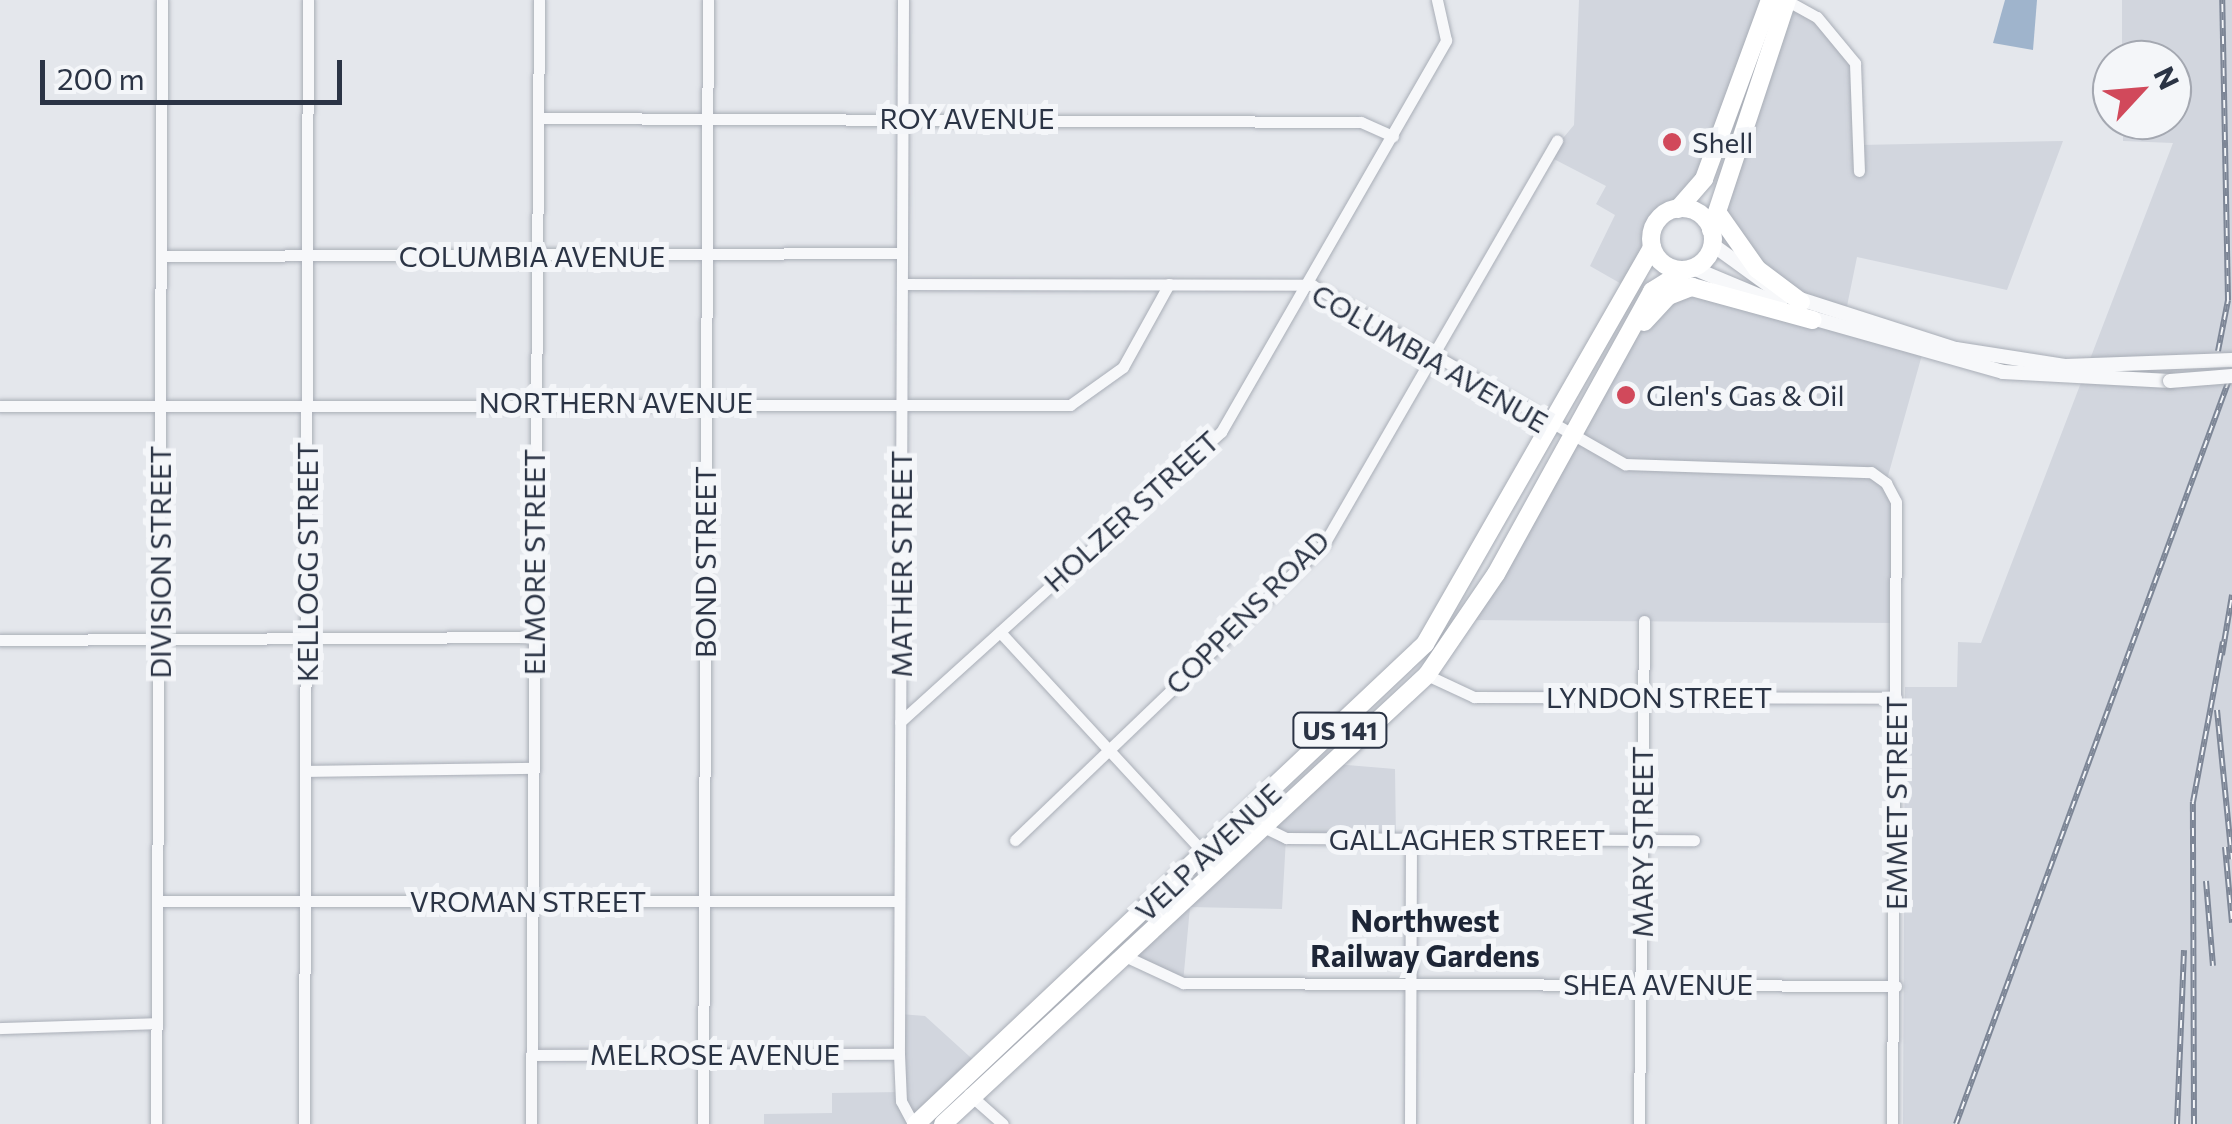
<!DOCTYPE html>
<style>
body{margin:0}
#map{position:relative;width:2232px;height:1124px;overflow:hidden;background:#e4e7ec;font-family:Commissioner,sans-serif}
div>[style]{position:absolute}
.built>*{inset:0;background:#d2d6de}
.water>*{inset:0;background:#9fb4cc}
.roads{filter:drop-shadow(0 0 2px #a9aeb7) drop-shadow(0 0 2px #a9aeb7)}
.minor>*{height:11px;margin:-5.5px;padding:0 5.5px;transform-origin:5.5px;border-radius:5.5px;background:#f7f8fa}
.tertiary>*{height:14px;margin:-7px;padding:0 7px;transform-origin:7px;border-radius:7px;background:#f7f8fa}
.primary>*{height:18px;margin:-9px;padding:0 9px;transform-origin:9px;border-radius:9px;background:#fff}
.primary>.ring{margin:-9px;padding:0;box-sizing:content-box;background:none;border:18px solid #fff;border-radius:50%}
.rail>*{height:6px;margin-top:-3px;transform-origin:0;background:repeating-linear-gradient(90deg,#f4f6f9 0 8px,#7d8696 0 16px);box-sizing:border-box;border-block:2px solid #7d8696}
.bridges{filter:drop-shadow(0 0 2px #a9aeb7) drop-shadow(0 0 2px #a9aeb7)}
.tertiary-bridge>*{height:14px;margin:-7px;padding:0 7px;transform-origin:7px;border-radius:7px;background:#f7f8fa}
.dots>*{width:28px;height:28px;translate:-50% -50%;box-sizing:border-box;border:5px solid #f4f6f9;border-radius:50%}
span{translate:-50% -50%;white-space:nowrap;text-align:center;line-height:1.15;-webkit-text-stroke:10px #f4f6f9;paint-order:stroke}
.shield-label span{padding:2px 8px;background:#f4f6f9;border:2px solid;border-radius:8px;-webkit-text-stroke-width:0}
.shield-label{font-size:25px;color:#2b3445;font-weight:700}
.street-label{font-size:28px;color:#2b3445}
.poi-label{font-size:28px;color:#2b3445}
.left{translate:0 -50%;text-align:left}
.neighbourhood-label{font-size:30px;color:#1d2536;font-weight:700}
.north{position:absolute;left:2092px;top:40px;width:100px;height:100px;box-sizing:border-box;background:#f4f6f9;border:2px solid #a4a8b1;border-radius:50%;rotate:64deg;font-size:28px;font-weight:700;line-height:40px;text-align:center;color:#2b3445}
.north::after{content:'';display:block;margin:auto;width:35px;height:45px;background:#d1495b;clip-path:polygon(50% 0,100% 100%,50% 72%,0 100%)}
.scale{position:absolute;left:40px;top:60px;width:302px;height:45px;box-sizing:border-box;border:5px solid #2b3445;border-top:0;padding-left:12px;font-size:30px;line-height:35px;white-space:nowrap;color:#2b3445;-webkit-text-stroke:8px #f4f6f9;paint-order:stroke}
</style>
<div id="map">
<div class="built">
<i style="clip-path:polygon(1579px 0,1770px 0,1711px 161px,1657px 222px,1632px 290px,1590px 266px,1615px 215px,1596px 204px,1606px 186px,1548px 156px,1574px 125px)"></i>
<i style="clip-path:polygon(2122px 0,2232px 0,2232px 1124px,1903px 1124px,1905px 687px,1957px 687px,1958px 642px,1981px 643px,2173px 143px,2123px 141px,2123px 120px,2172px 120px,2172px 60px,2122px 60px)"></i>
<i style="clip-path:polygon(1794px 3px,1855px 63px,1859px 145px,2063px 141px,2007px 290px,1857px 257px,1845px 316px,1801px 302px,1727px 235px,1722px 188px)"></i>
<i style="clip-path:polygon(1667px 296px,1743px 296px,1922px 355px,1886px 483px,1896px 502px,1896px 623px,1469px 620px,1631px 338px)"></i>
<i style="clip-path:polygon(1335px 764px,1395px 769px,1396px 840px,1286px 838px,1282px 909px,1190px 907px,1183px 983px,1127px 957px)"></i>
<i style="clip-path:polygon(900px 1014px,925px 1016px,980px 1066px,916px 1124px,764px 1124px,764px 1114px,832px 1113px,832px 1093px,900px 1092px)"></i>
</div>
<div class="water">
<i style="clip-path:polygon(2005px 0,2037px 0,2033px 50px,1993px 43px)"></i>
</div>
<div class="roads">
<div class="minor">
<i style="left:903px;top:0;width:1054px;rotate:90.22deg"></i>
<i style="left:899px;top:1054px;width:47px;rotate:87.6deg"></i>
<i style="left:901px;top:1101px;width:26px;rotate:62deg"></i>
<i style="left:1786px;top:0;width:35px;rotate:29deg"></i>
<i style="left:1817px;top:17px;width:60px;rotate:50.4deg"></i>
<i style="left:1855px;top:63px;width:108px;rotate:87.9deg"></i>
<i style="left:538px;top:118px;width:823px;rotate:0.28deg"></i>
<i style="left:1361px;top:122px;width:35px;rotate:24deg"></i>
<i style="left:161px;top:256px;width:741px;rotate:-0.23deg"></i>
<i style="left:902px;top:284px;width:410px;rotate:0.1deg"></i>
<i style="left:1312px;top:285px;width:361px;rotate:29.8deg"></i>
<i style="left:1625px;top:464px;width:246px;rotate:1.9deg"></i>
<i style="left:1871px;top:472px;width:19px;rotate:36deg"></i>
<i style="left:1886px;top:483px;width:21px;rotate:62deg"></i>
<i style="left:1896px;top:502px;width:622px;rotate:90.37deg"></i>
<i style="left:0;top:406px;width:1070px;rotate:-0.05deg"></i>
<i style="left:1070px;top:405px;width:65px;rotate:-35.6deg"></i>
<i style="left:1123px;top:367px;width:95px;rotate:-61deg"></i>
<i style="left:1000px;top:632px;width:324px;rotate:47.3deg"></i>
<i style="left:0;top:640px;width:534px;rotate:-0.32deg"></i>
<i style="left:1427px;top:675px;width:52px;rotate:25.1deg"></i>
<i style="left:1474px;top:697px;width:422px;rotate:0.1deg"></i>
<i style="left:900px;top:722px;width:433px;rotate:-42.1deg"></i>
<i style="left:1221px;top:432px;width:452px;rotate:-60.1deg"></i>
<i style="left:1446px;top:40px;width:41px;rotate:-102.7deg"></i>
<i style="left:306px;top:771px;width:227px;rotate:-0.8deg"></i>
<i style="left:1245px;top:818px;width:46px;rotate:26deg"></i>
<i style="left:1286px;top:838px;width:408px;rotate:0.3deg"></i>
<i style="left:1015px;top:840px;width:428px;rotate:-43.8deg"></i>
<i style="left:1324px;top:544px;width:466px;rotate:-60deg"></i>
<i style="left:157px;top:901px;width:742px"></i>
<i style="left:1127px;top:957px;width:62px;rotate:24.9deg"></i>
<i style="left:1183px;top:983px;width:713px;rotate:0.24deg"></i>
<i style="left:0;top:1028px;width:156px;rotate:-1.8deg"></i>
<i style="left:531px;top:1055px;width:368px;rotate:-0.2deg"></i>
<i style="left:969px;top:1094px;width:45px;rotate:41.4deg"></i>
<i style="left:156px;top:1124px;width:1124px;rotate:-89.69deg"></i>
<i style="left:304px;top:1124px;width:1124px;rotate:-89.8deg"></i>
<i style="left:531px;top:1124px;width:1124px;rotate:-89.59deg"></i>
<i style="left:703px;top:1124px;width:1124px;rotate:-89.75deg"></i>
<i style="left:1410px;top:1124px;width:284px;rotate:-89.8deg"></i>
<i style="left:1639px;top:1124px;width:503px;rotate:-89.43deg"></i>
</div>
<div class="tertiary">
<i style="left:1713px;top:245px;width:80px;rotate:35.9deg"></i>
<i style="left:1778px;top:292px;width:187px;rotate:17.8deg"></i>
<i style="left:1956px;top:349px;width:110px;rotate:8.9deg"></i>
<i style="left:2065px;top:366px;width:167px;rotate:-2.1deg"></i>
<i style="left:1693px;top:268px;width:95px;rotate:22.8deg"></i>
<i style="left:1805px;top:316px;width:206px;rotate:15.8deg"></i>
<i style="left:2003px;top:372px;width:167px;rotate:3.1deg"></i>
</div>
<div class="primary">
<i class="ring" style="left:1651px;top:208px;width:44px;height:44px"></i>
<i style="left:1678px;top:209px;width:40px;rotate:-49deg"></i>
<i style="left:1704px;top:179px;width:191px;rotate:-69.8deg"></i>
<i style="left:1717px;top:212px;width:70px;rotate:54.9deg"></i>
<i style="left:1757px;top:269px;width:55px;rotate:36.9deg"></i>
<i style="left:1711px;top:230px;width:242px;rotate:-71.7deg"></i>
<i style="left:1644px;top:322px;width:35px;rotate:-47deg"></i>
<i style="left:1668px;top:296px;width:26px;rotate:-21deg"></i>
<i style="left:1692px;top:287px;width:125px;rotate:15.3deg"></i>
<i style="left:916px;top:1124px;width:700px;rotate:-43.32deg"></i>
<i style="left:1425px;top:644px;width:457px;rotate:-60.2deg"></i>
<i style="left:943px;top:1124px;width:660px;rotate:-42.85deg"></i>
<i style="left:1427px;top:675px;width:122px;rotate:-55.7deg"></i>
<i style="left:1496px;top:574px;width:323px;rotate:-61.1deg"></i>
<i style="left:1652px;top:291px;width:39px;rotate:-32deg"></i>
</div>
</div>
<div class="rail">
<i style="left:2218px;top:351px;width:52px;rotate:-78.9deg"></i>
<i style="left:2228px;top:300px;width:300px;rotate:-91.1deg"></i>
<i style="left:2222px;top:655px;width:61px;rotate:-80.5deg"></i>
<i style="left:2217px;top:710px;width:150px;rotate:84.3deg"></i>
<i style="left:2225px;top:847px;width:76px;rotate:84.7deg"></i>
<i style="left:2206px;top:881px;width:85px;rotate:85.3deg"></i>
<i style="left:1956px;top:1124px;width:801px;rotate:-69.85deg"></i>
<i style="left:2177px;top:1124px;width:174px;rotate:-87.7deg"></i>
<i style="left:2194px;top:1124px;width:322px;rotate:-90.2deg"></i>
<i style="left:2193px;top:802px;width:163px;rotate:-79.4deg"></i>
</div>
<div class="bridges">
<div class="tertiary-bridge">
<i style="left:2170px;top:381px;width:62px;rotate:-4.6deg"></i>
</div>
</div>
<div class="dots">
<i style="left:1672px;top:142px;background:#d1495b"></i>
<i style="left:1626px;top:395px;background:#d1495b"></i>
</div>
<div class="shield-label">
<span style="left:1340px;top:730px">US 141</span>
</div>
<div class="street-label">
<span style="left:967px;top:118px">ROY AVENUE</span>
<span style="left:532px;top:256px">COLUMBIA AVENUE</span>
<span style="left:1430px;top:358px;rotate:30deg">COLUMBIA AVENUE</span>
<span style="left:616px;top:402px">NORTHERN AVENUE</span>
<span style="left:1131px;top:511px;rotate:-42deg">HOLZER STREET</span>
<span style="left:160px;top:562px;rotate:-90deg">DIVISION STREET</span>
<span style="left:307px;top:562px;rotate:-90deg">KELLOGG STREET</span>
<span style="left:534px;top:562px;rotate:-90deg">ELMORE STREET</span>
<span style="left:705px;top:562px;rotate:-90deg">BOND STREET</span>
<span style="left:901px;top:564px;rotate:-90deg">MATHER STREET</span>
<span style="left:1247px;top:612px;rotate:-45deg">COPPENS ROAD</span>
<span style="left:1659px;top:697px">LYNDON STREET</span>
<span style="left:1896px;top:803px;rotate:-90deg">EMMET STREET</span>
<span style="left:1467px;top:839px">GALLAGHER STREET</span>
<span style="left:1642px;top:842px;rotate:-90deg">MARY STREET</span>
<span style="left:1208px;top:852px;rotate:-43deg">VELP AVENUE</span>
<span style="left:528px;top:901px">VROMAN STREET</span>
<span style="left:1658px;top:984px">SHEA AVENUE</span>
<span style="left:715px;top:1054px">MELROSE AVENUE</span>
</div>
<div class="poi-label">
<span class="left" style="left:1692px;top:142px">Shell</span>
<span class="left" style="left:1646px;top:395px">Glen's Gas &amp; Oil</span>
</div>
<div class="neighbourhood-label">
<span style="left:1425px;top:937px">Northwest<br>Railway Gardens</span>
</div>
<div class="north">N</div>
<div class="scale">200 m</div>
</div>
